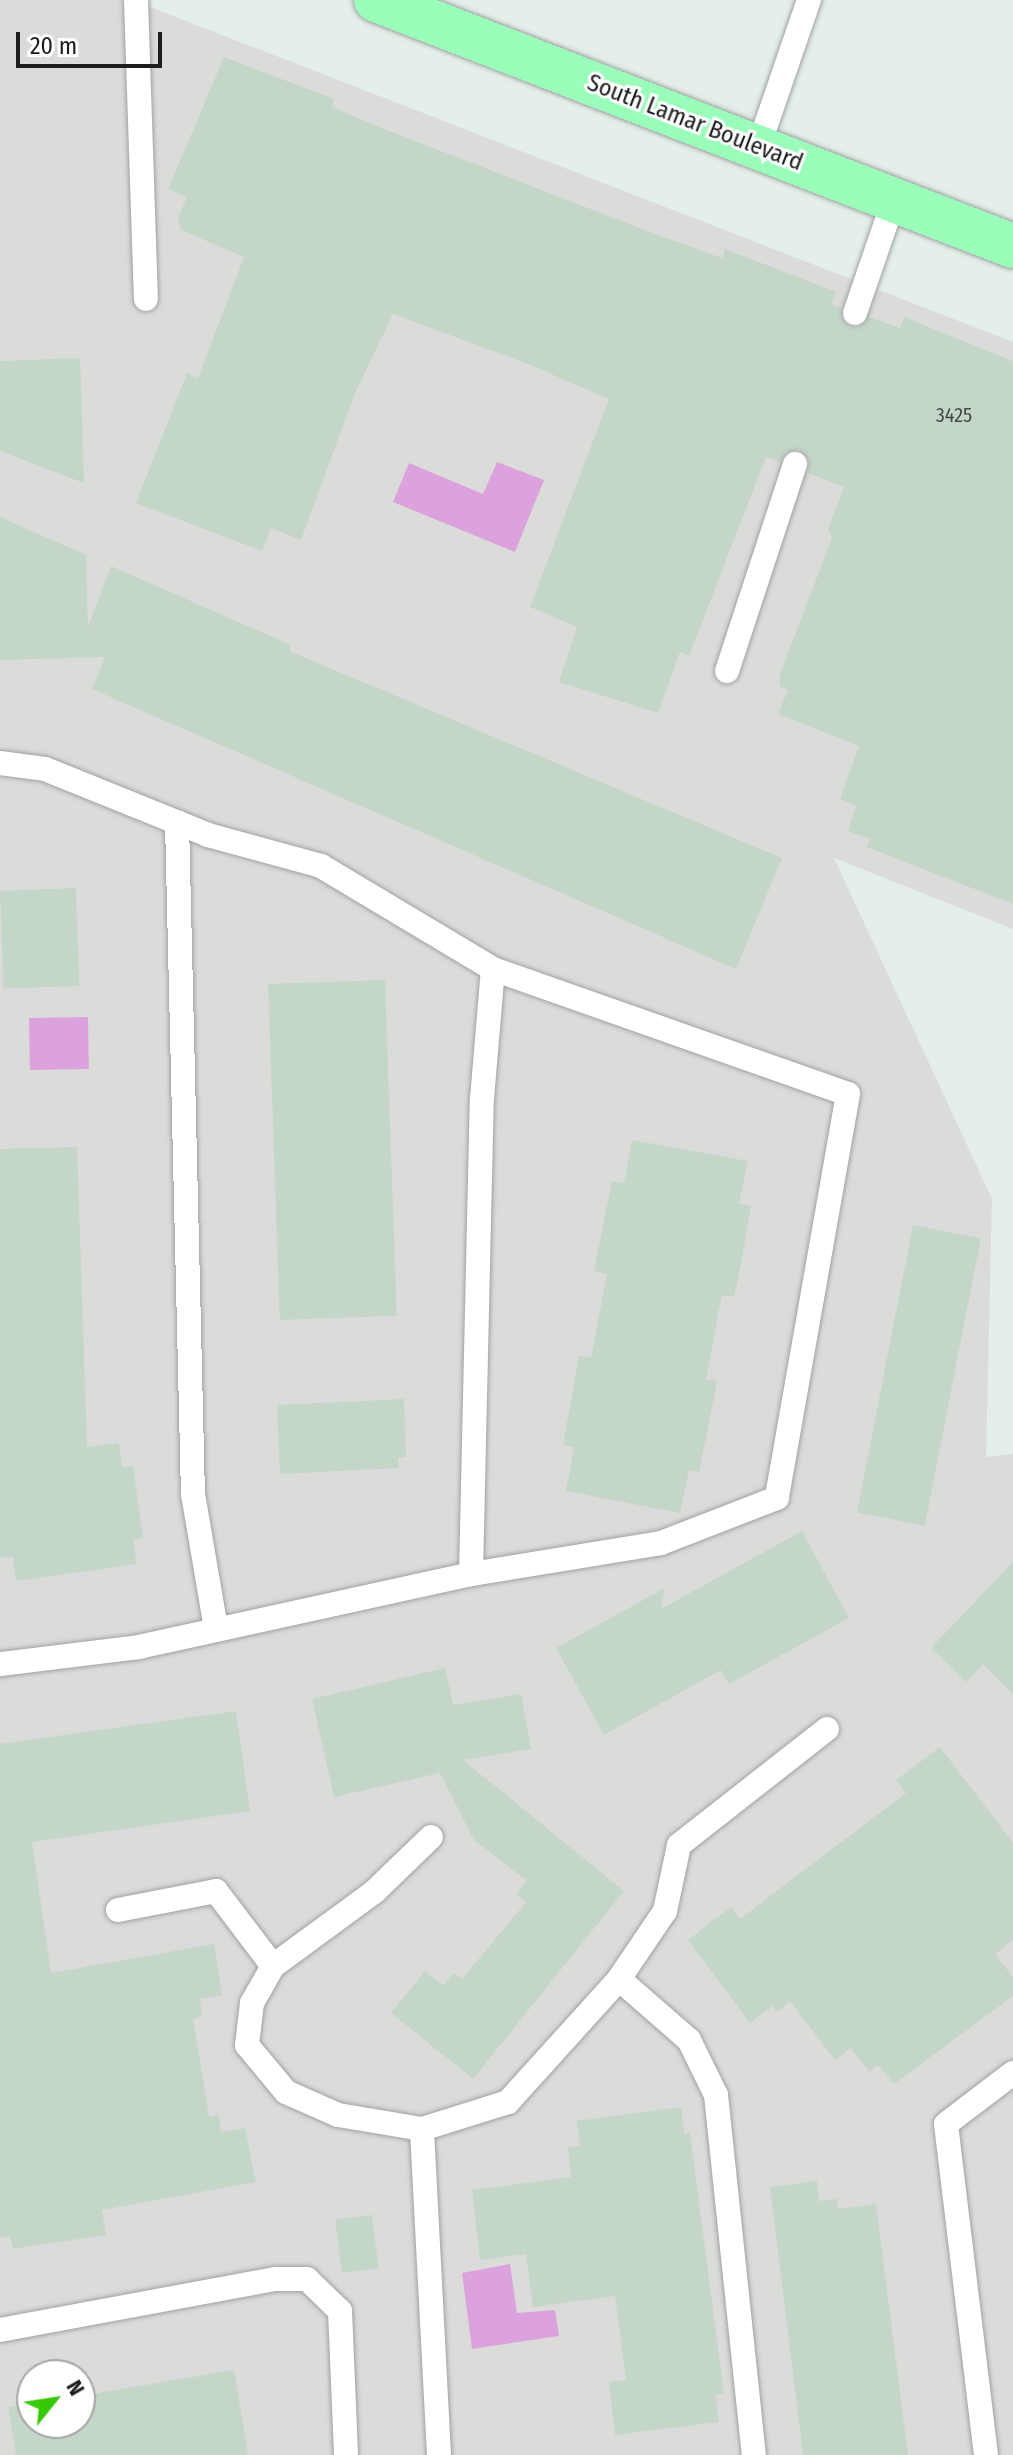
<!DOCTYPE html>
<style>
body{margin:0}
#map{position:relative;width:1013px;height:2455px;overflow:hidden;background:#e3efe8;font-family:"Fira Sans Condensed",sans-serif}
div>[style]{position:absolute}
.residential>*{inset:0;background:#dbdcda}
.water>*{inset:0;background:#dca2de;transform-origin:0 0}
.building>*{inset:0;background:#c3d6c7;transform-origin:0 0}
.roads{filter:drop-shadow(0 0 2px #a1a1a1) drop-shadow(0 0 2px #a1a1a1)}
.service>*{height:24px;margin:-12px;padding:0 12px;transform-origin:12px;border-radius:12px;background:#fff}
.primary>*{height:44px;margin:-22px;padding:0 22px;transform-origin:22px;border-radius:22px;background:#99feb9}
span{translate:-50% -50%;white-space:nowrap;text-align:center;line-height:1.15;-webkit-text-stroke:6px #fff;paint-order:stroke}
.number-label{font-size:20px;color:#464b48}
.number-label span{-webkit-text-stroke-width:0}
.street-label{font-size:24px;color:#1d1d1d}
.north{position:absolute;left:16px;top:2359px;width:80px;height:80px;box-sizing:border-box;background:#fff;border:2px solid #a5a5a5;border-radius:50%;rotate:60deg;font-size:22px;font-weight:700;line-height:32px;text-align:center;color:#1d1d1d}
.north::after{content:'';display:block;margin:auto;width:28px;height:36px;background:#34cb00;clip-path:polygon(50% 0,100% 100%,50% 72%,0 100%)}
.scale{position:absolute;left:16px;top:32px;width:146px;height:36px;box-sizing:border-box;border:4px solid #1d1d1d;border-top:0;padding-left:10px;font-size:24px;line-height:28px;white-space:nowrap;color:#1d1d1d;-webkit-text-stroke:6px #fff;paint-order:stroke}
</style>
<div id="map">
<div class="residential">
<i style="clip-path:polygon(evenodd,0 0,132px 0,1013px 342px,1013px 929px,834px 858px,992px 1199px,986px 1457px,1013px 1454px,1013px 2455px,0 2455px,0 0,32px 2375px,80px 2375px,80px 2423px,32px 2423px,32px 2375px)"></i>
</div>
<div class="water">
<i style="clip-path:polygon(497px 462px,544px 480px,515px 552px,393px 502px,409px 463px,483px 494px)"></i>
<i style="left:88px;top:1017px;width:52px;height:59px;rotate:89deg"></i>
<i style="clip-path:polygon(510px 2264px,517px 2313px,555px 2310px,559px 2336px,472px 2349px,462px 2273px)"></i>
</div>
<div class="building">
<i style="clip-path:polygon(224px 57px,334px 99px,332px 107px,374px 125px,647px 231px,722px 258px,725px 249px,836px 292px,831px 304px,841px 308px,841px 317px,849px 327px,859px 327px,869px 317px,900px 328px,904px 317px,1013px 361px,1013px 904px,867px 847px,870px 839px,848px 831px,856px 806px,840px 799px,859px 746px,778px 714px,788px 690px,780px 686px,780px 674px,832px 538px,828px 529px,844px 487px,808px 473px,809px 460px,800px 450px,786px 452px,780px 462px,766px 457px,689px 656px,680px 652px,658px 713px,559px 682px,577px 627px,530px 607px,609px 399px,528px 364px,393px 314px,355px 393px,301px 540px,271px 528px,262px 551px,136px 503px,187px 373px,198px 378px,244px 257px,181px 230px,178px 218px,187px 197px,168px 189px)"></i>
<i style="clip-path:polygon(80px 358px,84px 483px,0 451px,0 361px)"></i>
<i style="clip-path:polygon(0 517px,86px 555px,88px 627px,111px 566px,291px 645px,289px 651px,782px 858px,736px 969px,92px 689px,105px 657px,0 660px)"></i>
<i style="left:76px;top:888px;width:98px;height:76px;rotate:88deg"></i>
<i style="left:385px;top:980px;width:336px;height:117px;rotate:88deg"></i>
<i style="clip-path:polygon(632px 1140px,748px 1161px,739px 1203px,751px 1206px,742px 1259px,734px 1297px,722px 1295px,706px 1379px,717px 1381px,710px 1417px,699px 1472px,689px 1470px,680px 1513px,566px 1491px,574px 1447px,563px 1445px,579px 1356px,591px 1357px,607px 1274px,594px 1271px,612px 1181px,624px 1183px)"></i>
<i style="clip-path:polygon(77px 1147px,87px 1447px,119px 1443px,122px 1467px,133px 1466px,143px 1538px,133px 1540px,137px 1564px,16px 1581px,13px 1557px,0 1558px,0 1149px)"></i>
<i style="left:913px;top:1225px;width:69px;height:293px;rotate:11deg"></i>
<i style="clip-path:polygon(404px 1399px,406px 1457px,398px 1458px,399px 1468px,280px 1474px,277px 1405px)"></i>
<i style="clip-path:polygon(802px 1531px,849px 1618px,729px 1684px,721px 1670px,604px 1735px,556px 1648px,665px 1588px,661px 1609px)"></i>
<i style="clip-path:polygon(1013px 1562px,1013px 1694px,983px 1664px,966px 1682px,931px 1648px)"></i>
<i style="clip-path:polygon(445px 1668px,453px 1705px,521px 1694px,531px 1749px,463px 1760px,624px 1891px,473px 2079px,391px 2013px,425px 1971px,443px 1985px,453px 1973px,462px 1979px,526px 1902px,516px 1894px,527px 1881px,474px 1840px,440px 1773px,334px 1797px,312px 1699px)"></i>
<i style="clip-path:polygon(236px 1711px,250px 1811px,32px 1842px,51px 1973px,214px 1944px,222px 1995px,200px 1999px,202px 2017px,193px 2019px,209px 2116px,219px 2115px,221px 2132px,245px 2128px,256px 2182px,102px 2210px,106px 2235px,13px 2249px,10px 2236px,0 2238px,0 1744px)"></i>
<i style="clip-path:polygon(940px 1747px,1013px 1843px,1013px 1940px,995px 1954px,1013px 1977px,1013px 1996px,894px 2084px,878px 2065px,869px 2072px,851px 2048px,835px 2060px,790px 2001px,777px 2012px,772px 2006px,750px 2023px,688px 1940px,731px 1907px,740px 1919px,906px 1793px,896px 1780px)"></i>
<i style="clip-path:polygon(681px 2107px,684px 2134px,690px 2133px,724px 2394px,716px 2395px,719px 2422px,615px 2435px,609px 2382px,626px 2380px,615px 2296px,533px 2307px,526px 2254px,480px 2260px,472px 2190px,571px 2177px,568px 2147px,580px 2146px,577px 2121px)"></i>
<i style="clip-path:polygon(817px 2181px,819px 2201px,837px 2199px,838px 2209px,876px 2204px,908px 2455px,803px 2455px,770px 2187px)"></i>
<i style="left:372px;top:2215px;width:54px;height:37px;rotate:83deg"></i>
<i style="clip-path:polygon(234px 2370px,248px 2455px,16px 2455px,8px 2407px,32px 2404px,32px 2423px,80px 2423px,80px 2396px)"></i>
</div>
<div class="roads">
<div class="service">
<i style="left:136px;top:0;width:299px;rotate:88.1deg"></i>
<i style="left:758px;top:148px;width:157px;rotate:-71deg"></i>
<i style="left:855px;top:313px;width:120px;rotate:-71deg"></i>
<i style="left:727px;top:671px;width:218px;rotate:-71.8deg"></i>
<i style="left:0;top:763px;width:45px;rotate:7.6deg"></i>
<i style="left:45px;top:769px;width:176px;rotate:22deg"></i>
<i style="left:208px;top:835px;width:117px;rotate:15.3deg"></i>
<i style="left:321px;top:866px;width:200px;rotate:30.9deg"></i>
<i style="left:493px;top:969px;width:376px;rotate:19.4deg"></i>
<i style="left:848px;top:1094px;width:410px;rotate:100deg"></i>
<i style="left:777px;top:1498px;width:124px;rotate:158.8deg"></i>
<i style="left:661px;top:1543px;width:193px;rotate:170.7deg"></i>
<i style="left:471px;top:1574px;width:340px;rotate:167.6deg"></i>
<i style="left:139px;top:1647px;width:140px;rotate:173deg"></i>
<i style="left:177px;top:822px;width:672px;rotate:88.64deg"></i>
<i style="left:193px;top:1494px;width:137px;rotate:80.3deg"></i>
<i style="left:471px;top:1574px;width:475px;rotate:-88.7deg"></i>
<i style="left:482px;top:1099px;width:130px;rotate:-85.2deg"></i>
<i style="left:118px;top:1910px;width:100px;rotate:-11deg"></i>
<i style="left:216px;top:1891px;width:94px;rotate:52.8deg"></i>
<i style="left:619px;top:1979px;width:93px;rotate:41.1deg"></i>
<i style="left:689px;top:2040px;width:61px;rotate:63.9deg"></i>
<i style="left:716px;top:2095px;width:362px;rotate:84deg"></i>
<i style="left:422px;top:2129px;width:85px;rotate:-170.5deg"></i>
<i style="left:338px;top:2115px;width:57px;rotate:-156.1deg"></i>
<i style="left:286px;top:2092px;width:61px;rotate:-129.7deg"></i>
<i style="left:247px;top:2045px;width:42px;rotate:-83.2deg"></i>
<i style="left:252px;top:2003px;width:43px;rotate:-60.4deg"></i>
<i style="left:273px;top:1966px;width:125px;rotate:-36.2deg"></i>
<i style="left:374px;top:1892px;width:79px;rotate:-44deg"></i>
<i style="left:0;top:2330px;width:281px;rotate:-10.5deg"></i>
<i style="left:276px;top:2279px;width:31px"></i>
<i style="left:307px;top:2279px;width:46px;rotate:44.1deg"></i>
<i style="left:340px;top:2311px;width:144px;rotate:87.6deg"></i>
<i style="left:439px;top:2455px;width:326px;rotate:-93deg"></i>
<i style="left:422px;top:2129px;width:90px;rotate:-17.4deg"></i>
<i style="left:508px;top:2102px;width:166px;rotate:-47.9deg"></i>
<i style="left:619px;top:1979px;width:82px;rotate:-55.9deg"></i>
<i style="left:665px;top:1911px;width:67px;rotate:-78deg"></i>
<i style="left:679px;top:1845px;width:188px;rotate:-38.1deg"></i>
<i style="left:986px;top:2455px;width:333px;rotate:-96.9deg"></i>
<i style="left:946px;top:2124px;width:84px;rotate:-37.3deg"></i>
</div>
<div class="primary">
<i style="left:376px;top:0;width:683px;rotate:21.12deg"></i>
</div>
</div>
<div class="number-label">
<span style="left:954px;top:415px">3425</span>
</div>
<div class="street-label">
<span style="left:695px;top:123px;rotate:21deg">South Lamar Boulevard</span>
</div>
<div class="north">N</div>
<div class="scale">20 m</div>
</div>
